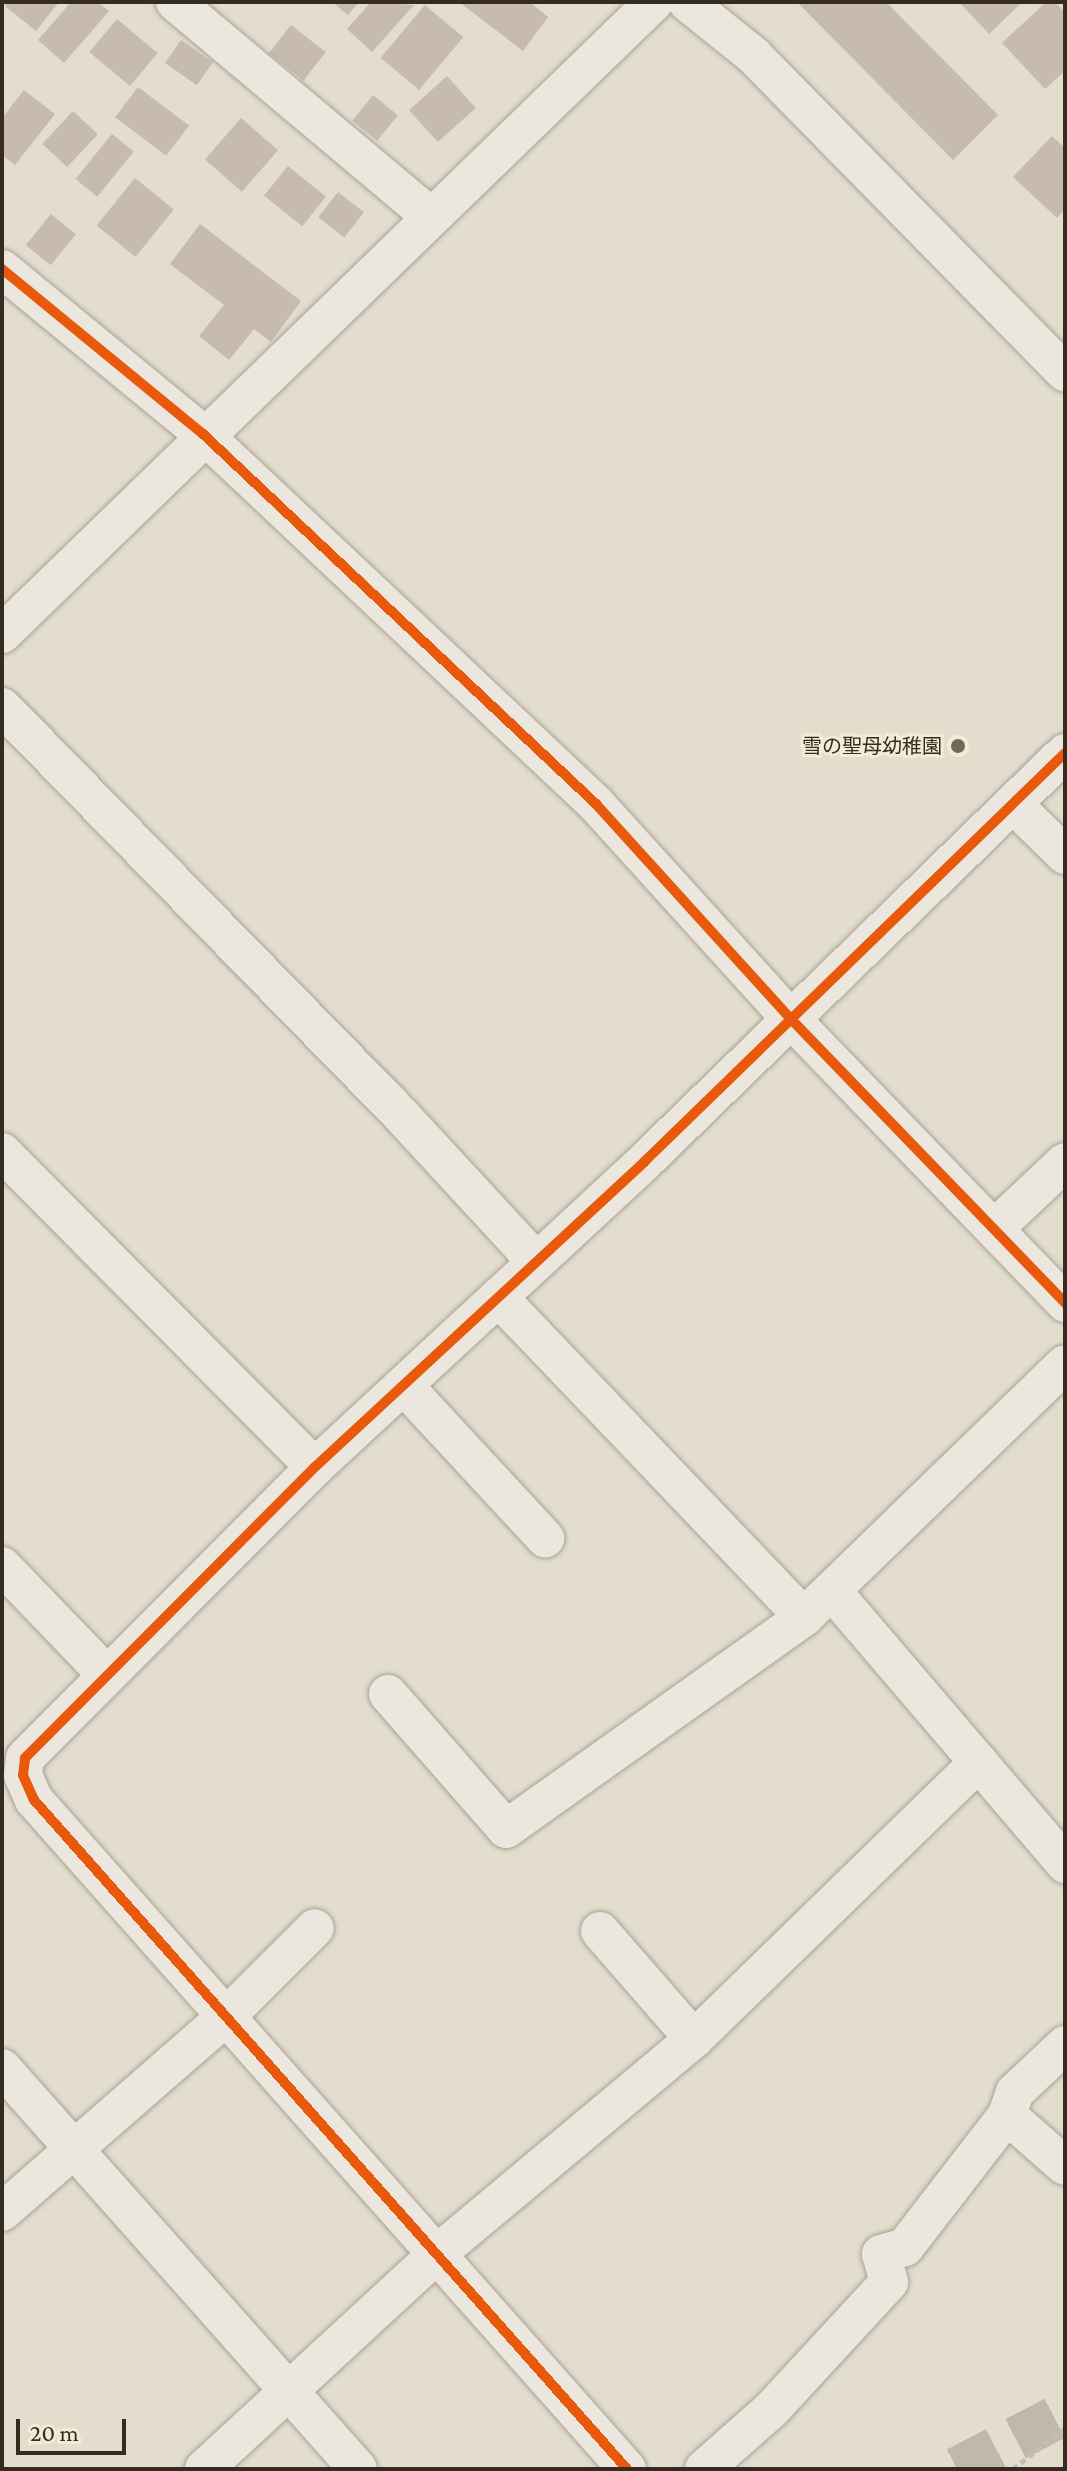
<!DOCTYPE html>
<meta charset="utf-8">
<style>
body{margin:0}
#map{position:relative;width:1067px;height:2471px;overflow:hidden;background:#e2ddcd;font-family:"Crimson Pro","Noto Sans JP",serif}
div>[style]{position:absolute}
.building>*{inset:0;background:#c6bbae;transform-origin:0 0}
.secondary-tunnel>*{height:44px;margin-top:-22px;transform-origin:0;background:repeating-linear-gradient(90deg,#c0b9aa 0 44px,transparent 0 66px)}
.path>*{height:5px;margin-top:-2.5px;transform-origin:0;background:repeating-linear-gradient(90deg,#c3beb5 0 6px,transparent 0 10px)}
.roads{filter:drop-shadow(0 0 2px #a8a296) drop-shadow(0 0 2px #a8a296)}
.minor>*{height:38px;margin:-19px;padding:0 19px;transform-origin:19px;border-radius:19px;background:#ebe7de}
.cycleway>*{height:10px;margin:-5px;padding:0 5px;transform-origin:5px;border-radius:5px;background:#e8590c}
.dots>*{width:22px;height:22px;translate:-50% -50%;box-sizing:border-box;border:4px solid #f3ebd3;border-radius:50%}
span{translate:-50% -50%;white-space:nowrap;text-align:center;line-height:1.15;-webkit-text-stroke:6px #f3ebd3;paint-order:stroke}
.poi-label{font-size:20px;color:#362b1f}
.right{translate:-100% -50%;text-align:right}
.frame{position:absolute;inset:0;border:4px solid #362b1f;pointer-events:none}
.scale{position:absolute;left:16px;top:2419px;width:110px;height:36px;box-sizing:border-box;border:4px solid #362b1f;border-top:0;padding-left:10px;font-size:24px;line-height:28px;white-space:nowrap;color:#362b1f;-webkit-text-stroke:6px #f3ebd3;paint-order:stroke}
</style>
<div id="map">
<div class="building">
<i style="clip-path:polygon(8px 2px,59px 2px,36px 31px,5px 6px)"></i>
<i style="clip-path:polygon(71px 2px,98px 2px,109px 11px,64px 63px,38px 40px)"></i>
<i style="clip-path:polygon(332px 2px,359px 2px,348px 15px)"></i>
<i style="clip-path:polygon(371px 2px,414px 5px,372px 52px,347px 29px)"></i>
<i style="clip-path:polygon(459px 2px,530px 2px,548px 17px,523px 51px)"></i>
<i style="clip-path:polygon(797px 2px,886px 2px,998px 115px,953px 160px)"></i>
<i style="clip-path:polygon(959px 2px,1022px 2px,989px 34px)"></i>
<i style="clip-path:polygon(1046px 2px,1055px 2px,1065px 13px,1065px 71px,1045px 89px,1002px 43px)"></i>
<i style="left:425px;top:5px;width:50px;height:69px;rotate:40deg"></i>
<i style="left:117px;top:19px;width:53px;height:43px;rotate:40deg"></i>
<i style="left:291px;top:25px;width:44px;height:36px;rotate:38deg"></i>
<i style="left:181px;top:40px;width:39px;height:28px;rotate:35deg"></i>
<i style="left:447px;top:76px;width:43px;height:51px;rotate:48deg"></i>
<i style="left:138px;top:87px;width:64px;height:38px;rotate:37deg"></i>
<i style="clip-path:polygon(24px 90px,55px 114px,15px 165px,2px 155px,2px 118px)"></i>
<i style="left:373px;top:95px;width:32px;height:33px;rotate:39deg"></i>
<i style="left:73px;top:111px;width:34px;height:45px;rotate:43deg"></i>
<i style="left:241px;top:118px;width:49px;height:55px;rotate:41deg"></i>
<i style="left:112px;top:134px;width:28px;height:58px;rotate:39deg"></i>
<i style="clip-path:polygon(1052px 136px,1065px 148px,1065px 209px,1057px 218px,1013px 177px)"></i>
<i style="left:288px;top:166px;width:49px;height:38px;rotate:39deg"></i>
<i style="left:135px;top:178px;width:50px;height:61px;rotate:39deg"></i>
<i style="left:338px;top:192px;width:33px;height:32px;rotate:38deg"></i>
<i style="left:51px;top:214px;width:32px;height:40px;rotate:39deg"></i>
<i style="clip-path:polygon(200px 224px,301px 301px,271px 342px,254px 329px,229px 360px,199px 336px,224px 305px,170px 264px)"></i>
</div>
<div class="secondary-tunnel">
<i style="left:957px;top:2469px;width:122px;rotate:-27.4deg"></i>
</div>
<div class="path">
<i style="left:1013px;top:2469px;width:66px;rotate:-38.3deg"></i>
</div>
<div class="roads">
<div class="minor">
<i style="left:175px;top:2px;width:333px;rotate:40deg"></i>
<i style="left:687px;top:2px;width:85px;rotate:38.8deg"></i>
<i style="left:753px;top:55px;width:445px;rotate:45.5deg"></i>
<i style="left:2px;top:269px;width:260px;rotate:39.4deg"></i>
<i style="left:203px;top:434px;width:540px;rotate:43.27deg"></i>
<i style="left:596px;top:804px;width:290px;rotate:47.8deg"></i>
<i style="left:791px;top:1019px;width:395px;rotate:46deg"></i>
<i style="left:2px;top:634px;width:908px;rotate:-44.11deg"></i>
<i style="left:2px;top:707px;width:571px;rotate:45.64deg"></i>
<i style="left:401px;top:1115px;width:197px;rotate:47.3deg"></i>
<i style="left:1013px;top:804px;width:73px;rotate:44.4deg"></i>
<i style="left:2px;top:1152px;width:444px;rotate:45.2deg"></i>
<i style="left:995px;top:1228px;width:96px;rotate:-43.3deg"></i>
<i style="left:498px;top:1297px;width:443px;rotate:46.3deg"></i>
<i style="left:804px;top:1617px;width:363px;rotate:-44.1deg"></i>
<i style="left:406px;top:1388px;width:205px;rotate:47.2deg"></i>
<i style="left:2px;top:1566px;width:151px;rotate:46.1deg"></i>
<i style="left:833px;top:1592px;width:358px;rotate:49.5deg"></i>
<i style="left:388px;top:1694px;width:179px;rotate:48.8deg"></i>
<i style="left:506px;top:1829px;width:366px;rotate:-35.4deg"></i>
<i style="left:600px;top:1931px;width:143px;rotate:49deg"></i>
<i style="left:2px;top:2068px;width:536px;rotate:48.4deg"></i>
<i style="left:1007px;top:2115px;width:77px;rotate:41.3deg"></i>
<i style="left:2px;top:2212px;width:298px;rotate:-41.1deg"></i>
<i style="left:227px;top:2016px;width:124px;rotate:-45deg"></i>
<i style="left:204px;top:2469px;width:318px;rotate:-42.7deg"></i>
<i style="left:438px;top:2253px;width:334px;rotate:-39.9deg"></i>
<i style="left:694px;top:2039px;width:397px;rotate:-44.2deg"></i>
<i style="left:627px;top:2469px;width:894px;rotate:-131.55deg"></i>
<i style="left:34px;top:1800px;width:27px;rotate:-114deg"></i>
<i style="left:23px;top:1775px;width:17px;rotate:-83deg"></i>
<i style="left:25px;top:1758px;width:411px;rotate:-45.1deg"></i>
<i style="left:315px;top:1467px;width:449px;rotate:-42.8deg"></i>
<i style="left:644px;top:1162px;width:587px;rotate:-44.17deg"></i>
<i style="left:704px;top:2469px;width:89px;rotate:-41.4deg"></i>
<i style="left:771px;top:2410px;width:174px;rotate:-47.3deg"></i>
<i style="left:889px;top:2282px;width:29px;rotate:-106deg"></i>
<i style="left:881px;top:2254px;width:25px;rotate:-16deg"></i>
<i style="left:905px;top:2247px;width:167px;rotate:-52.3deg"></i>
<i style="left:1007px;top:2115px;width:24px;rotate:-71deg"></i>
<i style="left:1015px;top:2092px;width:69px;rotate:-43.2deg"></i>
</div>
</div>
<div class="cycleway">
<i style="left:2px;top:269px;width:260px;rotate:39.4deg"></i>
<i style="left:203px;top:434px;width:540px;rotate:43.27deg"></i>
<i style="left:596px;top:804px;width:290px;rotate:47.8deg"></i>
<i style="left:791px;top:1019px;width:395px;rotate:46deg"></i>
<i style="left:627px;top:2469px;width:894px;rotate:-131.55deg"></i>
<i style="left:34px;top:1800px;width:27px;rotate:-114deg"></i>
<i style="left:23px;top:1775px;width:17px;rotate:-83deg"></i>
<i style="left:25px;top:1758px;width:411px;rotate:-45.1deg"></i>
<i style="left:315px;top:1467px;width:449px;rotate:-42.8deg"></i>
<i style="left:644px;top:1162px;width:587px;rotate:-44.17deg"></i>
</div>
<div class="dots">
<i style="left:958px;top:746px;background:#72695c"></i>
</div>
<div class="poi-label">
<span class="right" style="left:942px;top:746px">雪の聖母幼稚園</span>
</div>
<div class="frame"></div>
<div class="scale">20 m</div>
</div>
